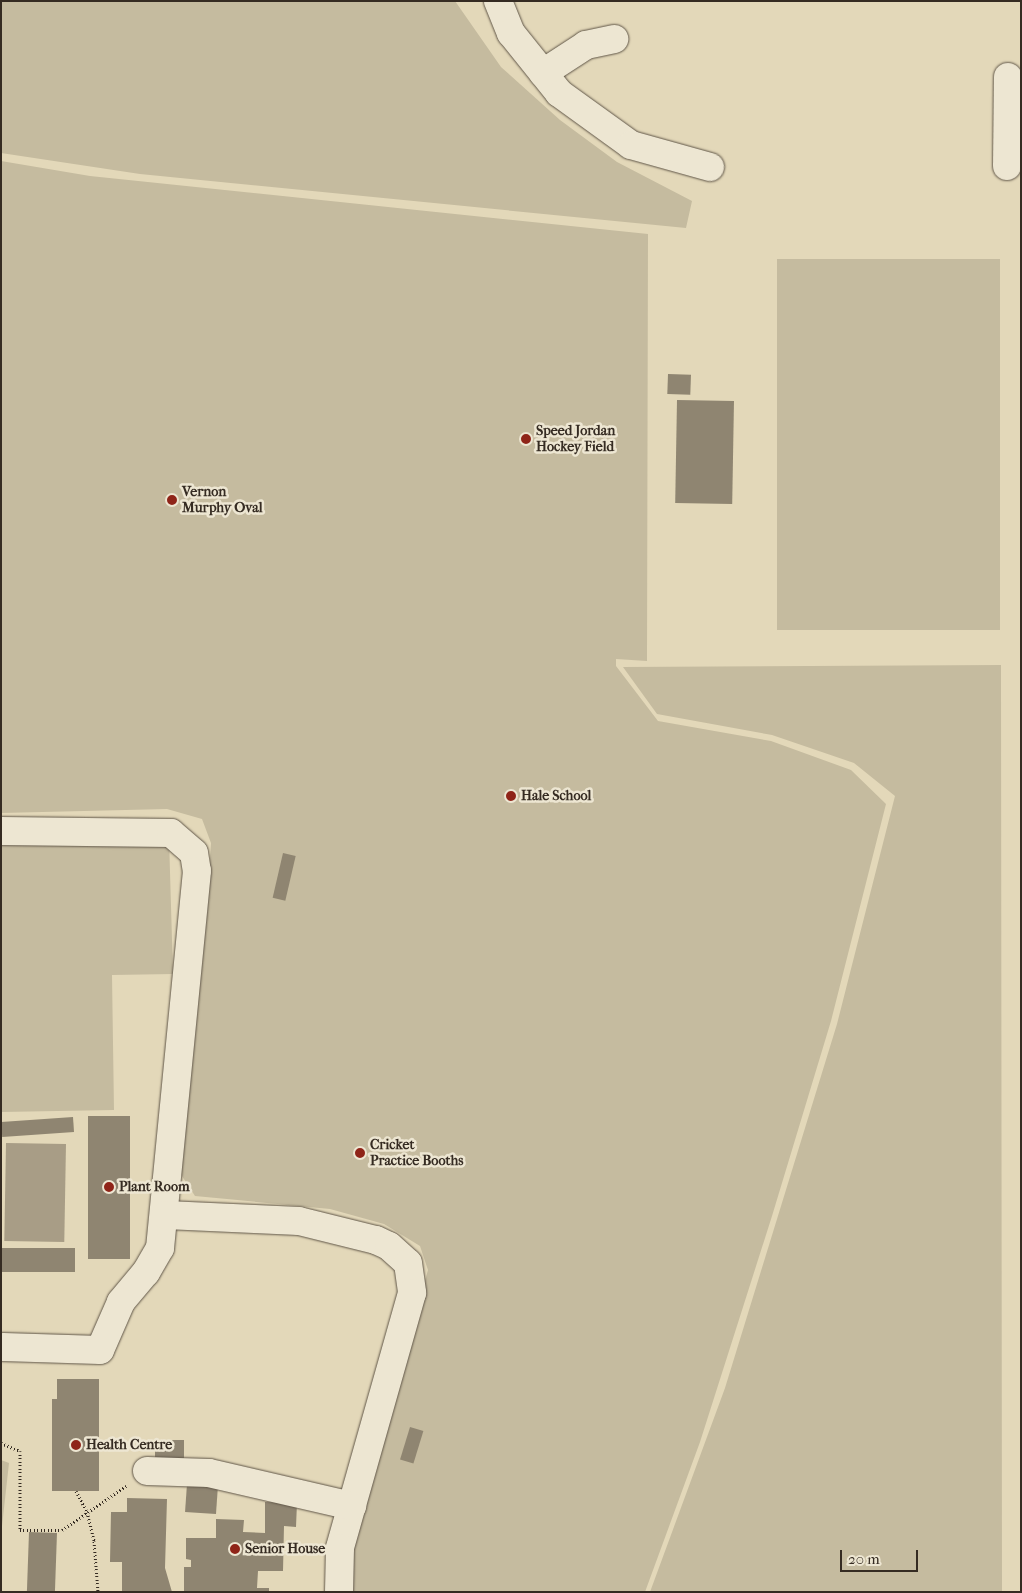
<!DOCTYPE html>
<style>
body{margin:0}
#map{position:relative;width:1022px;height:1593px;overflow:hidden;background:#e3d8b9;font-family:"IM FELL French Canon",serif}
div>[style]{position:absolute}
.green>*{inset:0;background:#c5bb9f;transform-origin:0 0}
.water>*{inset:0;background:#a89d86;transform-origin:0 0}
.building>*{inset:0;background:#8f8571;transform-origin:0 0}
.path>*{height:3px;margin-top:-1.5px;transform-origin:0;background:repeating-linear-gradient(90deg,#352b22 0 1px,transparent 0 3.5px)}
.roads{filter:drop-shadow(0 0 1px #605648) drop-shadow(0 0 1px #605648)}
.minor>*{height:28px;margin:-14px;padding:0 14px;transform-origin:14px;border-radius:14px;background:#ede6d2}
.dots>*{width:14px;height:14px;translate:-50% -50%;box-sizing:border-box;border:2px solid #ede6d2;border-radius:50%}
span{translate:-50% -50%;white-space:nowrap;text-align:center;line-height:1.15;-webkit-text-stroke:5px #ede6d2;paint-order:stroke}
.poi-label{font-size:14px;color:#352b22;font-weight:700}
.left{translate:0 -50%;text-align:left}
.frame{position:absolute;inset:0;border:2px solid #352b22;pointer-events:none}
.scale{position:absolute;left:840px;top:1550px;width:78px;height:22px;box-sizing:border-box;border:2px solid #352b22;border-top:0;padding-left:6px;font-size:15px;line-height:18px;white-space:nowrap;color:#352b22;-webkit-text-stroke:4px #ede6d2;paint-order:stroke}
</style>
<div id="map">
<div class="green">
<i style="clip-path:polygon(1px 1px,455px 1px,501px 67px,560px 120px,617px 162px,692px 201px,686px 228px,140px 174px,1px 153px)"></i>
<i style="clip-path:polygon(1px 161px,90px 176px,648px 234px,647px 661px,616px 659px,616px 666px,658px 721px,771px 741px,851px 770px,886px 804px,831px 1021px,772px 1216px,700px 1442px,645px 1592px,347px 1592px,354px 1534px,428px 1270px,420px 1246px,384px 1224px,330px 1209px,195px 1196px,178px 1170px,207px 914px,211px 843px,202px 819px,167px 809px,1px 813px)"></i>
<i style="left:1000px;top:259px;width:371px;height:223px;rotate:90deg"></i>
<i style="clip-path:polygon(1001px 665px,1002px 1592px,650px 1592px,725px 1388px,837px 1024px,895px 796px,854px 763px,772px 735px,657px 714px,623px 667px)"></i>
<i style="clip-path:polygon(169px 838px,173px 974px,112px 975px,114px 1110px,1px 1112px,1px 839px)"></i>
<i style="clip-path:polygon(1px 1460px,9px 1463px,1px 1535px)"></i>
</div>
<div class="water">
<i style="left:6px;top:1143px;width:60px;height:98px;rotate:1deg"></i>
</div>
<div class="building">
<i style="left:668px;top:374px;width:23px;height:20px;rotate:2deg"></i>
<i style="left:677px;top:400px;width:57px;height:103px;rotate:1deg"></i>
<i style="left:283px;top:853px;width:13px;height:46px;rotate:13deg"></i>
<i style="left:88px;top:1116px;width:42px;height:143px"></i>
<i style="left:73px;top:1117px;width:15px;height:72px;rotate:86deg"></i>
<i style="left:1px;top:1248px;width:74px;height:24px"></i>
<i style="clip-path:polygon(57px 1379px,99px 1379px,99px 1491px,52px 1491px,52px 1399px,57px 1399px)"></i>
<i style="left:410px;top:1427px;width:14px;height:34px;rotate:17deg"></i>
<i style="left:155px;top:1440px;width:29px;height:20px"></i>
<i style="left:187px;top:1484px;width:31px;height:28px;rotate:4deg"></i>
<i style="clip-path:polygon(127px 1498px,167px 1499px,165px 1568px,172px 1592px,122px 1592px,122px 1562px,110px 1562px,111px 1512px,127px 1512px)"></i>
<i style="clip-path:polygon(265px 1502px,297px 1503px,296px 1527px,284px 1526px,283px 1571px,258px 1571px,257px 1588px,269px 1588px,269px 1592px,184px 1592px,184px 1567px,191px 1567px,191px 1560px,186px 1559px,186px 1538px,216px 1538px,216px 1519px,244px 1520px,243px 1532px,265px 1533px)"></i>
<i style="left:29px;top:1532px;width:28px;height:60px;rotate:2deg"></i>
</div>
<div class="path">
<i style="left:1px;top:1443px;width:21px;rotate:23deg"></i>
<i style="left:20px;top:1451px;width:79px;rotate:90deg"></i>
<i style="left:20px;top:1530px;width:42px"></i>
<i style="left:62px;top:1530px;width:78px;rotate:-34.5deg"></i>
<i style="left:76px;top:1491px;width:24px;rotate:62deg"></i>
<i style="left:87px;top:1512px;width:30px;rotate:76deg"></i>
<i style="left:94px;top:1541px;width:51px;rotate:85.5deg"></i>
</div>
<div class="roads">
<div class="minor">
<i style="left:498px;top:1px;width:35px;rotate:68deg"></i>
<i style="left:511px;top:33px;width:77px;rotate:51.3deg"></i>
<i style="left:559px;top:93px;width:89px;rotate:35.8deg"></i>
<i style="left:631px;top:145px;width:82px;rotate:15.6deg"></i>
<i style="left:543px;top:73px;width:51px;rotate:-33.1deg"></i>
<i style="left:586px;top:45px;width:29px;rotate:-12deg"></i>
<i style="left:1007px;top:166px;width:89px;rotate:-89.4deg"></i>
<i style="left:1px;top:831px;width:170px;rotate:0.7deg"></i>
<i style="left:171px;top:833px;width:30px;rotate:41deg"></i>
<i style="left:194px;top:853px;width:18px;rotate:81deg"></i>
<i style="left:197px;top:871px;width:379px;rotate:95.6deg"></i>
<i style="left:160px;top:1248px;width:28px;rotate:120deg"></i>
<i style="left:146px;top:1272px;width:39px;rotate:130deg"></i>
<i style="left:121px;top:1302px;width:52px;rotate:113.6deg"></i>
<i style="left:100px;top:1350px;width:97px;rotate:-178.2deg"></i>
<i style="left:166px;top:1215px;width:133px;rotate:2.6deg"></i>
<i style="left:299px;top:1221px;width:79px;rotate:13.9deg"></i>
<i style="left:376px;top:1240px;width:14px;rotate:25deg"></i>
<i style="left:389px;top:1246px;width:25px;rotate:42deg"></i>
<i style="left:408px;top:1263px;width:30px;rotate:82deg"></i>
<i style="left:412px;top:1293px;width:265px;rotate:105.8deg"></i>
<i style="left:340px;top:1548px;width:44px;rotate:91.3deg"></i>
<i style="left:147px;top:1471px;width:62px;rotate:1.8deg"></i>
<i style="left:209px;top:1473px;width:147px;rotate:13deg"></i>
</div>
</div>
<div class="dots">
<i style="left:526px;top:439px;background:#8f2418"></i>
<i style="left:172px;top:500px;background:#8f2418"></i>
<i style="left:511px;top:796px;background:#8f2418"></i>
<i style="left:360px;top:1153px;background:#8f2418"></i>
<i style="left:109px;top:1187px;background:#8f2418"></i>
<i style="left:76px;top:1445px;background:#8f2418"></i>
<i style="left:235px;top:1549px;background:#8f2418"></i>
</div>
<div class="poi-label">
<span class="left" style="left:536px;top:439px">Speed Jordan<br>Hockey Field</span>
<span class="left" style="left:182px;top:500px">Vernon<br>Murphy Oval</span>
<span class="left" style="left:521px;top:796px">Hale School</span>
<span class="left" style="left:370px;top:1153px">Cricket<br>Practice Booths</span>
<span class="left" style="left:119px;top:1187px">Plant Room</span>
<span class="left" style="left:86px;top:1445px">Health Centre</span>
<span class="left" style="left:245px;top:1549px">Senior House</span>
</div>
<div class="frame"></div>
<div class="scale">20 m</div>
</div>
